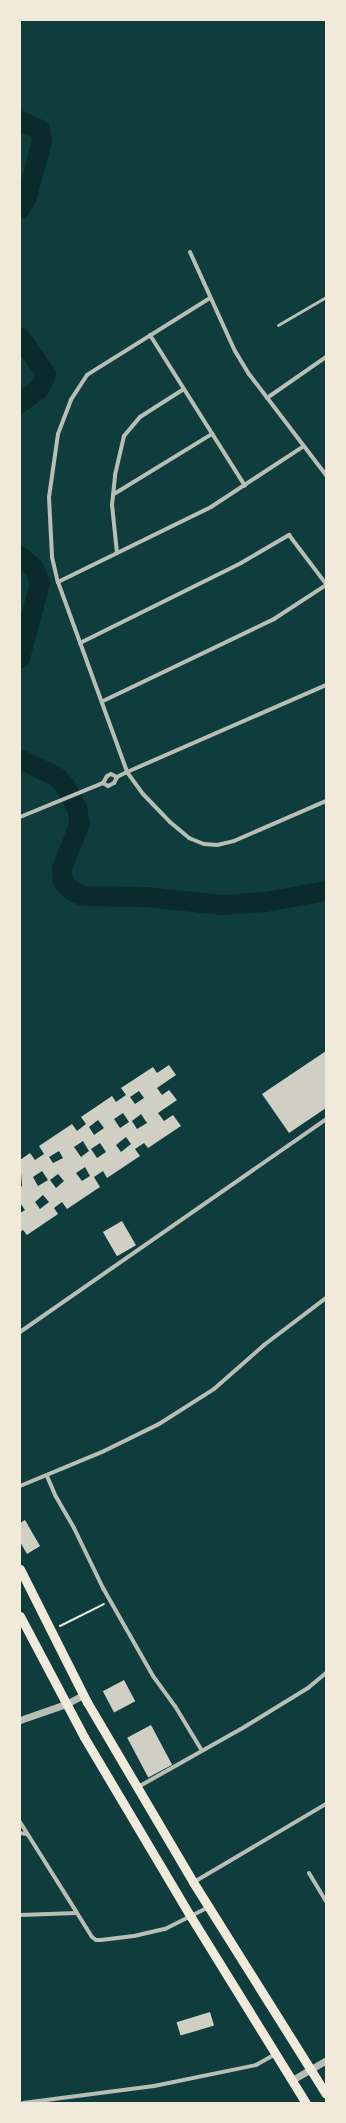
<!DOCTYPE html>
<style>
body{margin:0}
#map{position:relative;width:346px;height:2123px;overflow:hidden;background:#0f3d3e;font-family:"Sofia Sans Condensed",sans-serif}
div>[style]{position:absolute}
.river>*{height:20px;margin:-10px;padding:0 10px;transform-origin:10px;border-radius:10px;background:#0a2a2b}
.building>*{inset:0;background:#cfcfc3;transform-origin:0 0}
.path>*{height:2px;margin:-1px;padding:0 1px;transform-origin:1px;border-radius:1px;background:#f1e9da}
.service>*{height:3px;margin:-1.5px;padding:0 1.5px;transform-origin:1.5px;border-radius:1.5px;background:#b8beb3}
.minor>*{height:4px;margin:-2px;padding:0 2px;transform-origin:2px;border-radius:2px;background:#b8beb3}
.tertiary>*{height:7px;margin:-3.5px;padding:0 3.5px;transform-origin:3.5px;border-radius:3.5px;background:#b8beb3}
.primary>*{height:9px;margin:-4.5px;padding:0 4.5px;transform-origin:4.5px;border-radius:4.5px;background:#f1e9da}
span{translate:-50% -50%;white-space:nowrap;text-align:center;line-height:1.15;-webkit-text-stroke:3px #f1e9da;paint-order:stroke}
.frame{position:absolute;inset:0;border:21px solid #f1e9da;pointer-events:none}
</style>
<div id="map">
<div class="river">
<i style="left:20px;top:121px;width:22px;rotate:24deg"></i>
<i style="left:40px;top:130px;width:11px;rotate:80deg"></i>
<i style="left:42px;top:141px;width:58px;rotate:105deg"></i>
<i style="left:27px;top:197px;width:14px;rotate:120deg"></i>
<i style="left:20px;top:337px;width:45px;rotate:54.9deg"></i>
<i style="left:46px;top:374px;width:17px;rotate:115deg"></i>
<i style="left:39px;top:389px;width:24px;rotate:144deg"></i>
<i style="left:20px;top:556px;width:18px;rotate:41deg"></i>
<i style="left:34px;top:568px;width:16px;rotate:68deg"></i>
<i style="left:40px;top:583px;width:78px;rotate:104.9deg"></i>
<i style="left:20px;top:759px;width:41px;rotate:25.9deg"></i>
<i style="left:57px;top:777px;width:13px;rotate:48deg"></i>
<i style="left:66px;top:787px;width:24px;rotate:62deg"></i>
<i style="left:77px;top:808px;width:15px;rotate:79deg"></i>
<i style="left:80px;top:823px;width:48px;rotate:111.8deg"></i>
<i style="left:62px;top:868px;width:14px;rotate:86deg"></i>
<i style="left:63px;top:882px;width:13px;rotate:45deg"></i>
<i style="left:72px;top:891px;width:12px;rotate:24deg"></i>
<i style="left:83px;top:896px;width:63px;rotate:0.9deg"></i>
<i style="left:146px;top:897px;width:76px;rotate:6deg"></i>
<i style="left:222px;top:905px;width:44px;rotate:-3.9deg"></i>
<i style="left:266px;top:902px;width:61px;rotate:-10.4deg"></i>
</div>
<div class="building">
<i style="clip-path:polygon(326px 1051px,326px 1108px,289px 1133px,262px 1094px)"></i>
<i style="clip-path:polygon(evenodd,169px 1065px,176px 1075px,157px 1088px,162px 1095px,169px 1090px,177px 1100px,158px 1113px,164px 1121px,173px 1115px,181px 1126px,148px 1148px,144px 1143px,135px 1149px,140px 1156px,107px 1178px,103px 1171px,94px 1177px,100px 1187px,67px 1209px,62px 1202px,54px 1208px,58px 1214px,27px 1235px,23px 1230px,20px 1232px,20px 1213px,25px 1210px,20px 1203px,20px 1187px,22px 1186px,20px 1160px,30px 1153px,35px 1160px,44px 1154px,39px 1146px,72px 1124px,77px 1131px,86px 1124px,81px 1117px,112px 1096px,116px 1102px,126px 1095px,121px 1088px,153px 1067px,157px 1073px,169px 1065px,139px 1091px,144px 1098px,135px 1104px,130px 1097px,139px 1091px,169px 1065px,123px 1113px,129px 1122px,120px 1128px,114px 1119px,123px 1113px,169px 1065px,141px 1114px,147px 1123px,137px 1129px,132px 1121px,141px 1114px,169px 1065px,98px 1120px,104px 1128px,94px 1135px,89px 1127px,98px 1120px,169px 1065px,126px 1137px,131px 1144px,121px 1152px,116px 1145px,126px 1137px,169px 1065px,83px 1141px,89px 1151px,81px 1157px,74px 1147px,83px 1141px,169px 1065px,100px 1143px,106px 1152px,97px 1158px,91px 1149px,100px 1143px,169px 1065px,59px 1151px,63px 1158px,53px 1163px,49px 1157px,59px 1151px,169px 1065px,85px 1167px,90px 1176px,82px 1181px,76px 1173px,85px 1167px,169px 1065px,42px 1171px,48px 1180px,38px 1186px,33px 1177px,42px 1171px,169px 1065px,58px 1174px,64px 1181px,56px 1188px,50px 1180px,58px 1174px,169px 1065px,43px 1195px,49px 1202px,40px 1209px,35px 1202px,43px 1195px)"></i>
<i style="left:122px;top:1221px;width:28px;height:22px;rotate:60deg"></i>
<i style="clip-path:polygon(25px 1520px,40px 1546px,27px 1554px,20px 1542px,20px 1523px)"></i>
<i style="left:124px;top:1680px;width:24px;height:24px;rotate:62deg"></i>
<i style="left:151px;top:1725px;width:45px;height:27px;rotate:62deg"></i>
<i style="left:210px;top:2012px;width:14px;height:35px;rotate:73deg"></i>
</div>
<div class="path">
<i style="left:60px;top:1626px;width:49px;rotate:-26.6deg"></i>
</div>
<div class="service">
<i style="left:278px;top:325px;width:56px;rotate:-30.3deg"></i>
</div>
<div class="minor">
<i style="left:190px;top:252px;width:109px;rotate:65.6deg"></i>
<i style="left:235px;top:351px;width:27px;rotate:59deg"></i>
<i style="left:249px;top:374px;width:127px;rotate:52.7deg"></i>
<i style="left:210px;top:298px;width:145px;rotate:148deg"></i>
<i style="left:87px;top:375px;width:30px;rotate:123deg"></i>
<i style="left:71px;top:400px;width:36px;rotate:111deg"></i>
<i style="left:58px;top:434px;width:64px;rotate:98.1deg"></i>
<i style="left:49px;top:497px;width:60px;rotate:87.1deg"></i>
<i style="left:52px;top:557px;width:26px;rotate:77deg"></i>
<i style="left:58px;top:582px;width:202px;rotate:70deg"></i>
<i style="left:127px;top:772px;width:27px;rotate:54deg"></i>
<i style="left:143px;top:794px;width:39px;rotate:46deg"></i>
<i style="left:170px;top:822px;width:25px;rotate:40deg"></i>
<i style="left:189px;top:838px;width:16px;rotate:22deg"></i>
<i style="left:204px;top:844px;width:13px;rotate:4deg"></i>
<i style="left:217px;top:845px;width:17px;rotate:-13deg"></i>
<i style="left:234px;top:841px;width:100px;rotate:-23.5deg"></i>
<i style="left:150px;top:335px;width:178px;rotate:57.8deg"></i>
<i style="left:267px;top:398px;width:72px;rotate:-34.8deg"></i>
<i style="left:114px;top:494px;width:115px;rotate:-31.5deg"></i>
<i style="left:117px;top:553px;width:48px;rotate:-95.9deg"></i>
<i style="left:112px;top:505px;width:30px;rotate:-84deg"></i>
<i style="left:115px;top:475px;width:40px;rotate:-77deg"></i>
<i style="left:124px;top:436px;width:25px;rotate:-50deg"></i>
<i style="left:140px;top:417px;width:52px;rotate:-32.5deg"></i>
<i style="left:58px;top:582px;width:170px;rotate:-26.1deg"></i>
<i style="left:211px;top:507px;width:111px;rotate:-33.3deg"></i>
<i style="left:80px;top:643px;width:180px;rotate:-26.4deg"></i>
<i style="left:241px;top:563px;width:56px;rotate:-30.3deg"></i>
<i style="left:289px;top:535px;width:61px;rotate:52.9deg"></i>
<i style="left:103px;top:701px;width:190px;rotate:-25.6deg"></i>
<i style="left:274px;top:619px;width:62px;rotate:-33.2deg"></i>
<i style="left:103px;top:783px;width:8px;rotate:-60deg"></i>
<i style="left:107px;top:776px;width:4px;rotate:-27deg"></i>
<i style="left:111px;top:774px;width:7px;rotate:27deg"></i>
<i style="left:20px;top:817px;width:90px;rotate:-22.3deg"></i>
<i style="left:103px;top:783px;width:6px;rotate:31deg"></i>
<i style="left:108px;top:786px;width:7px;rotate:-27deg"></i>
<i style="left:114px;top:783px;width:7px;rotate:-63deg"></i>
<i style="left:117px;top:777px;width:11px;rotate:-27deg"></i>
<i style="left:127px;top:772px;width:217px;rotate:-23.6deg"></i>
<i style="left:20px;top:1332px;width:373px;rotate:-34.8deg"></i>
<i style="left:47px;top:1476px;width:21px;rotate:67deg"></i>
<i style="left:55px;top:1495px;width:38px;rotate:60deg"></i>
<i style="left:74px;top:1528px;width:67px;rotate:64.2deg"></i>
<i style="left:103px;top:1588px;width:101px;rotate:60.4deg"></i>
<i style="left:153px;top:1676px;width:37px;rotate:54deg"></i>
<i style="left:175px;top:1706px;width:52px;rotate:59deg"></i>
<i style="left:20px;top:1486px;width:91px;rotate:-22.6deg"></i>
<i style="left:104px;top:1451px;width:61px;rotate:-26.1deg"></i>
<i style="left:159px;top:1424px;width:65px;rotate:-32.5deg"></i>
<i style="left:214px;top:1389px;width:67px;rotate:-41.3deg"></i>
<i style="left:264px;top:1345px;width:78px;rotate:-37.2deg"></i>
<i style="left:138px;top:1787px;width:118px;rotate:-29.4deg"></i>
<i style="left:241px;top:1729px;width:79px;rotate:-31.5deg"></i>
<i style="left:308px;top:1688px;width:23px;rotate:-40deg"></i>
<i style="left:20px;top:1822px;width:107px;rotate:57.9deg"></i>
<i style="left:20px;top:1833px;width:7px;rotate:8deg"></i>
<i style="left:309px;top:1873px;width:33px;rotate:59deg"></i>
<i style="left:194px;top:1882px;width:153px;rotate:-30.6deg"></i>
<i style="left:20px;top:1915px;width:57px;rotate:-2deg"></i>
<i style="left:77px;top:1913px;width:28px;rotate:58deg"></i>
<i style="left:92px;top:1937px;width:5px;rotate:37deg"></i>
<i style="left:96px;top:1940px;width:5px"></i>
<i style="left:101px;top:1940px;width:33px;rotate:-7deg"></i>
<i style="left:134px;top:1936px;width:32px;rotate:-13deg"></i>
<i style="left:165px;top:1929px;width:49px;rotate:-26.6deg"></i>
<i style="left:23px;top:2103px;width:132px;rotate:-7.4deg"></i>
<i style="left:154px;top:2086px;width:104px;rotate:-11.6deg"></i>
<i style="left:256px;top:2065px;width:23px;rotate:-29deg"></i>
</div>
<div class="tertiary">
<i style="left:20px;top:1720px;width:49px;rotate:-19.2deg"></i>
<i style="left:66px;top:1704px;width:19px;rotate:-28deg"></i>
<i style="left:292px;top:2080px;width:39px;rotate:-30deg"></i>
</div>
<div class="primary">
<i style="left:20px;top:1569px;width:149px;rotate:63.3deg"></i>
<i style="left:87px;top:1702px;width:209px;rotate:59.5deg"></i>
<i style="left:193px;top:1882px;width:250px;rotate:57.9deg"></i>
<i style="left:20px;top:1616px;width:137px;rotate:62.1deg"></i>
<i style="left:84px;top:1737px;width:209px;rotate:59.3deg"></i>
<i style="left:191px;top:1917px;width:219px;rotate:58.3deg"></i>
</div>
<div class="frame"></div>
</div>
